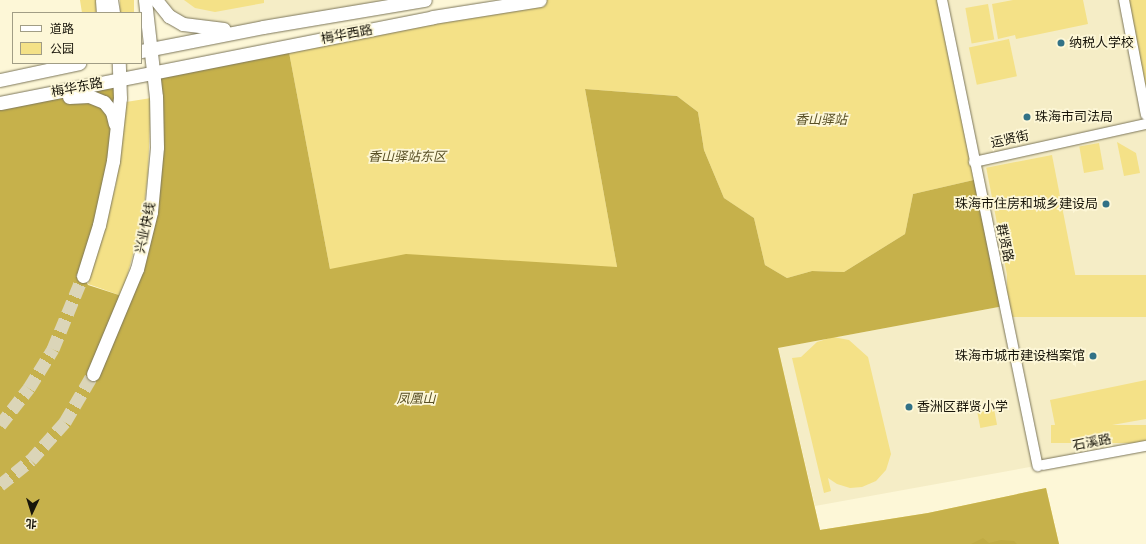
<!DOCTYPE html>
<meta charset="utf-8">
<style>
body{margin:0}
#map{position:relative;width:1146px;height:544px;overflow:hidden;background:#fdf7d7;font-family:"Times New Roman","Noto Sans SC",serif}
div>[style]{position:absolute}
.built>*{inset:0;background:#f5edc6}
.green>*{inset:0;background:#f4e187;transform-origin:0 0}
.forest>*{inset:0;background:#c6b14b}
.water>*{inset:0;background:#c0ab44}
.major-tunnel>*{height:13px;margin-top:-6.5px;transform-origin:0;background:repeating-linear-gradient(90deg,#dbd5b8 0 13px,transparent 0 19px)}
.roads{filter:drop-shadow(0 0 1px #7c765a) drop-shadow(0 0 1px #7c765a)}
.minor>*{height:10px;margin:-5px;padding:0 5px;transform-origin:5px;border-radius:5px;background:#fff}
.major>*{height:13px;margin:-6.5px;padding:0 6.5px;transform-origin:6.5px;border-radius:6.5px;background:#fff}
.dots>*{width:11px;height:11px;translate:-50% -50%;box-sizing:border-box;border:2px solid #fdf7d7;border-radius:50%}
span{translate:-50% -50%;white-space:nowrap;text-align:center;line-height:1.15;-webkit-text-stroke:3.5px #fdf7d7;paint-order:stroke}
.street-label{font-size:13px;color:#18150a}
.poi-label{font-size:13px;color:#18150a}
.left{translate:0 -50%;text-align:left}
.right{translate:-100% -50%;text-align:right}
.park-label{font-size:13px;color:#584f25;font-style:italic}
.legend{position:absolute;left:12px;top:12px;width:130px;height:52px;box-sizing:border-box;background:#fdf7d7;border:1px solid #a19d85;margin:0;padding:5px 7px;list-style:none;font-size:12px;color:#18150a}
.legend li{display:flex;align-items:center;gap:8px;height:20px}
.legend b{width:20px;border:1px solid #a19d85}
.north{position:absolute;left:12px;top:492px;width:40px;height:40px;-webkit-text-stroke:3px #fdf7d7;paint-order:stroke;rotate:184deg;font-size:11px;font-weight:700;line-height:16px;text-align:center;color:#18150a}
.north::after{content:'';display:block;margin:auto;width:14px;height:18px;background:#18150a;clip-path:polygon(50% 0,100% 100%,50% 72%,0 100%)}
</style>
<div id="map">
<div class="built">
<i style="clip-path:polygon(156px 0,424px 0,263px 27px,194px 27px)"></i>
<i style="clip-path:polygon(943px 0,1122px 0,1146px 118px,1146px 446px,815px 506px,778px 348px,1004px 306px)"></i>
</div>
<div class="green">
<i style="clip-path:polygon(80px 0,98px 0,99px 13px,82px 13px)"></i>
<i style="left:120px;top:0;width:14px;height:13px"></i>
<i style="clip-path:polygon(184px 0,264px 0,264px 3px,215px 12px,195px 8px)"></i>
<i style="clip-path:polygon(541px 0,942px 0,978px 179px,913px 194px,905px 234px,844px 272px,812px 271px,787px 278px,765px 265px,754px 218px,724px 198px,704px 150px,698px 112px,677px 96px,585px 89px,617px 267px,778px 348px,820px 530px,928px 513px,1046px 488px,1059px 544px,0 544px,0 317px,330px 269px,288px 47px)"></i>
<i style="clip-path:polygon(1013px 0,1083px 0,1088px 24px,1016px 39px,1015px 35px,998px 39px,992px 4px)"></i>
<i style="clip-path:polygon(1126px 0,1146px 0,1146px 103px)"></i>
<i style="left:988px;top:4px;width:36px;height:23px;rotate:80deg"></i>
<i style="left:1009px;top:39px;width:38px;height:41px;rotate:78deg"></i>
<i style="clip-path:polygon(151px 98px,148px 173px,143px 216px,122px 296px,88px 284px,116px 184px,126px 102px)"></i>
<i style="clip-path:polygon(1117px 142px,1136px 153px,1140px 173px,1124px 176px)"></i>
<i style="left:1099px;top:143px;width:27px;height:20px;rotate:80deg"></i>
<i style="left:1052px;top:155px;width:126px;height:67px;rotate:79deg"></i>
<i style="left:1146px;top:275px;width:42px;height:139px;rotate:90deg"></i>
<i style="clip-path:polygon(833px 337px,849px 340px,868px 357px,891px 454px,886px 470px,876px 481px,862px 487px,850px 488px,837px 484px,828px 478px,831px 491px,824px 493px,792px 358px,801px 357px,817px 342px)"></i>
<i style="clip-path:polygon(1146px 380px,1146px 419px,1067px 433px,1055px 425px,1050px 400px)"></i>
<i style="left:994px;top:409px;width:16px;height:17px;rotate:79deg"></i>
<i style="left:1146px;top:425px;width:18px;height:95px;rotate:90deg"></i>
</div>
<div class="forest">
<i style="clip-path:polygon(288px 47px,330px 269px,406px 254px,617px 267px,585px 89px,677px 96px,698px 112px,704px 150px,724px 198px,754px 218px,765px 265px,787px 278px,812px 271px,844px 272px,905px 234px,913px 194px,978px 179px,1004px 306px,778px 348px,820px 530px,928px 513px,1046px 488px,1059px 544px,0 544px,0 103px,121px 80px,120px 98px,83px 276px,88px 285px,122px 296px,148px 230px,154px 73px)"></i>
</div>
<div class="water">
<i style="clip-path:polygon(983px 538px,989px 543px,1001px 540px,1014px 541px,1017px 544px,971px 544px)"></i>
</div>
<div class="major-tunnel">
<i style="left:0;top:425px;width:47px;rotate:-51.9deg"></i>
<i style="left:29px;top:388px;width:46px;rotate:-58.4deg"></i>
<i style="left:53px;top:349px;width:79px;rotate:-67.7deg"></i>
<i style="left:0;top:485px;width:40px;rotate:-39deg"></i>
<i style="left:31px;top:460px;width:51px;rotate:-48.2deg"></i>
<i style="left:65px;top:422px;width:56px;rotate:-59.7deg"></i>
</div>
<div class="roads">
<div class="minor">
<i style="left:942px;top:0;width:476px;rotate:78.4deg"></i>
<i style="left:1124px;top:0;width:117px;rotate:79.2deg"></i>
<i style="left:974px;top:162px;width:176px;rotate:-12.5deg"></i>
<i style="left:1043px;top:465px;width:105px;rotate:-10.5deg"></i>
</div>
<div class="major">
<i style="left:102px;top:0;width:13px;rotate:86deg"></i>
<i style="left:111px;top:0;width:13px;rotate:81deg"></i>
<i style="left:156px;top:0;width:21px;rotate:51deg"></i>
<i style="left:169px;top:16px;width:16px;rotate:30deg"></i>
<i style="left:183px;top:24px;width:41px;rotate:7deg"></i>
<i style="left:141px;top:51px;width:124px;rotate:-11.1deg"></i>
<i style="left:263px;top:27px;width:164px;rotate:-9.5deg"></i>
<i style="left:0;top:80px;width:81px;rotate:-12.1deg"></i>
<i style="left:69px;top:97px;width:20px;rotate:-3deg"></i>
<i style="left:89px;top:96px;width:16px;rotate:22deg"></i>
<i style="left:104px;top:102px;width:13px;rotate:51deg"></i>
<i style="left:112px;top:112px;width:12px;rotate:76deg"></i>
<i style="left:0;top:103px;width:441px;rotate:-11.2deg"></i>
<i style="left:433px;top:17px;width:108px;rotate:-9deg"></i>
<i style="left:83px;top:276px;width:53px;rotate:-72.6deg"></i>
<i style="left:99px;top:225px;width:66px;rotate:-77.7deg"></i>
<i style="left:113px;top:161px;width:63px;rotate:-83.7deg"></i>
<i style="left:120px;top:98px;width:35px;rotate:-92deg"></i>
<i style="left:93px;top:374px;width:114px;rotate:-67.3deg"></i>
<i style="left:137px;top:269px;width:59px;rotate:-76.2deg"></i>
<i style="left:151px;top:212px;width:65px;rotate:-84.7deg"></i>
<i style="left:157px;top:147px;width:50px;rotate:-91.1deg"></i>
<i style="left:156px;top:97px;width:98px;rotate:-96.5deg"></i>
</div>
</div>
<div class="dots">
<i style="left:1061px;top:43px;background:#327286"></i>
<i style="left:1027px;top:117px;background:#327286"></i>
<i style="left:1106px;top:204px;background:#327286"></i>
<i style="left:1093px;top:356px;background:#327286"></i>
<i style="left:909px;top:407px;background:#327286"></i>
</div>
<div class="street-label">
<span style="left:347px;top:35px;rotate:-11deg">梅华西路</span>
<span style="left:77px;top:88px;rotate:-11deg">梅华东路</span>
<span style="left:1010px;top:140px;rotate:-12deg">运贤街</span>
<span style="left:146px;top:228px;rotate:-78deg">兴业快线</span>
<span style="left:1004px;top:243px;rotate:78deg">群贤路</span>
<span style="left:1092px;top:443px;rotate:-11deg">石溪路</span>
</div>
<div class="poi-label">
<span class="left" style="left:1069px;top:43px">纳税人学校</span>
<span class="left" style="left:1035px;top:117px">珠海市司法局</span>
<span class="right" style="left:1098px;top:204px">珠海市住房和城乡建设局</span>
<span class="right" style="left:1085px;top:356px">珠海市城市建设档案馆</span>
<span class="left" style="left:917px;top:407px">香洲区群贤小学</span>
</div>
<div class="park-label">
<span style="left:821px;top:120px">香山驿站</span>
<span style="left:407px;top:157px">香山驿站东区</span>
<span style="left:416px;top:399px">凤凰山</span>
</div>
<ul class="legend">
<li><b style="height:5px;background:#fff"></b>道路</li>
<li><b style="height:11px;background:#f4e187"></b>公园</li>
</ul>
<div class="north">北</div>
</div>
